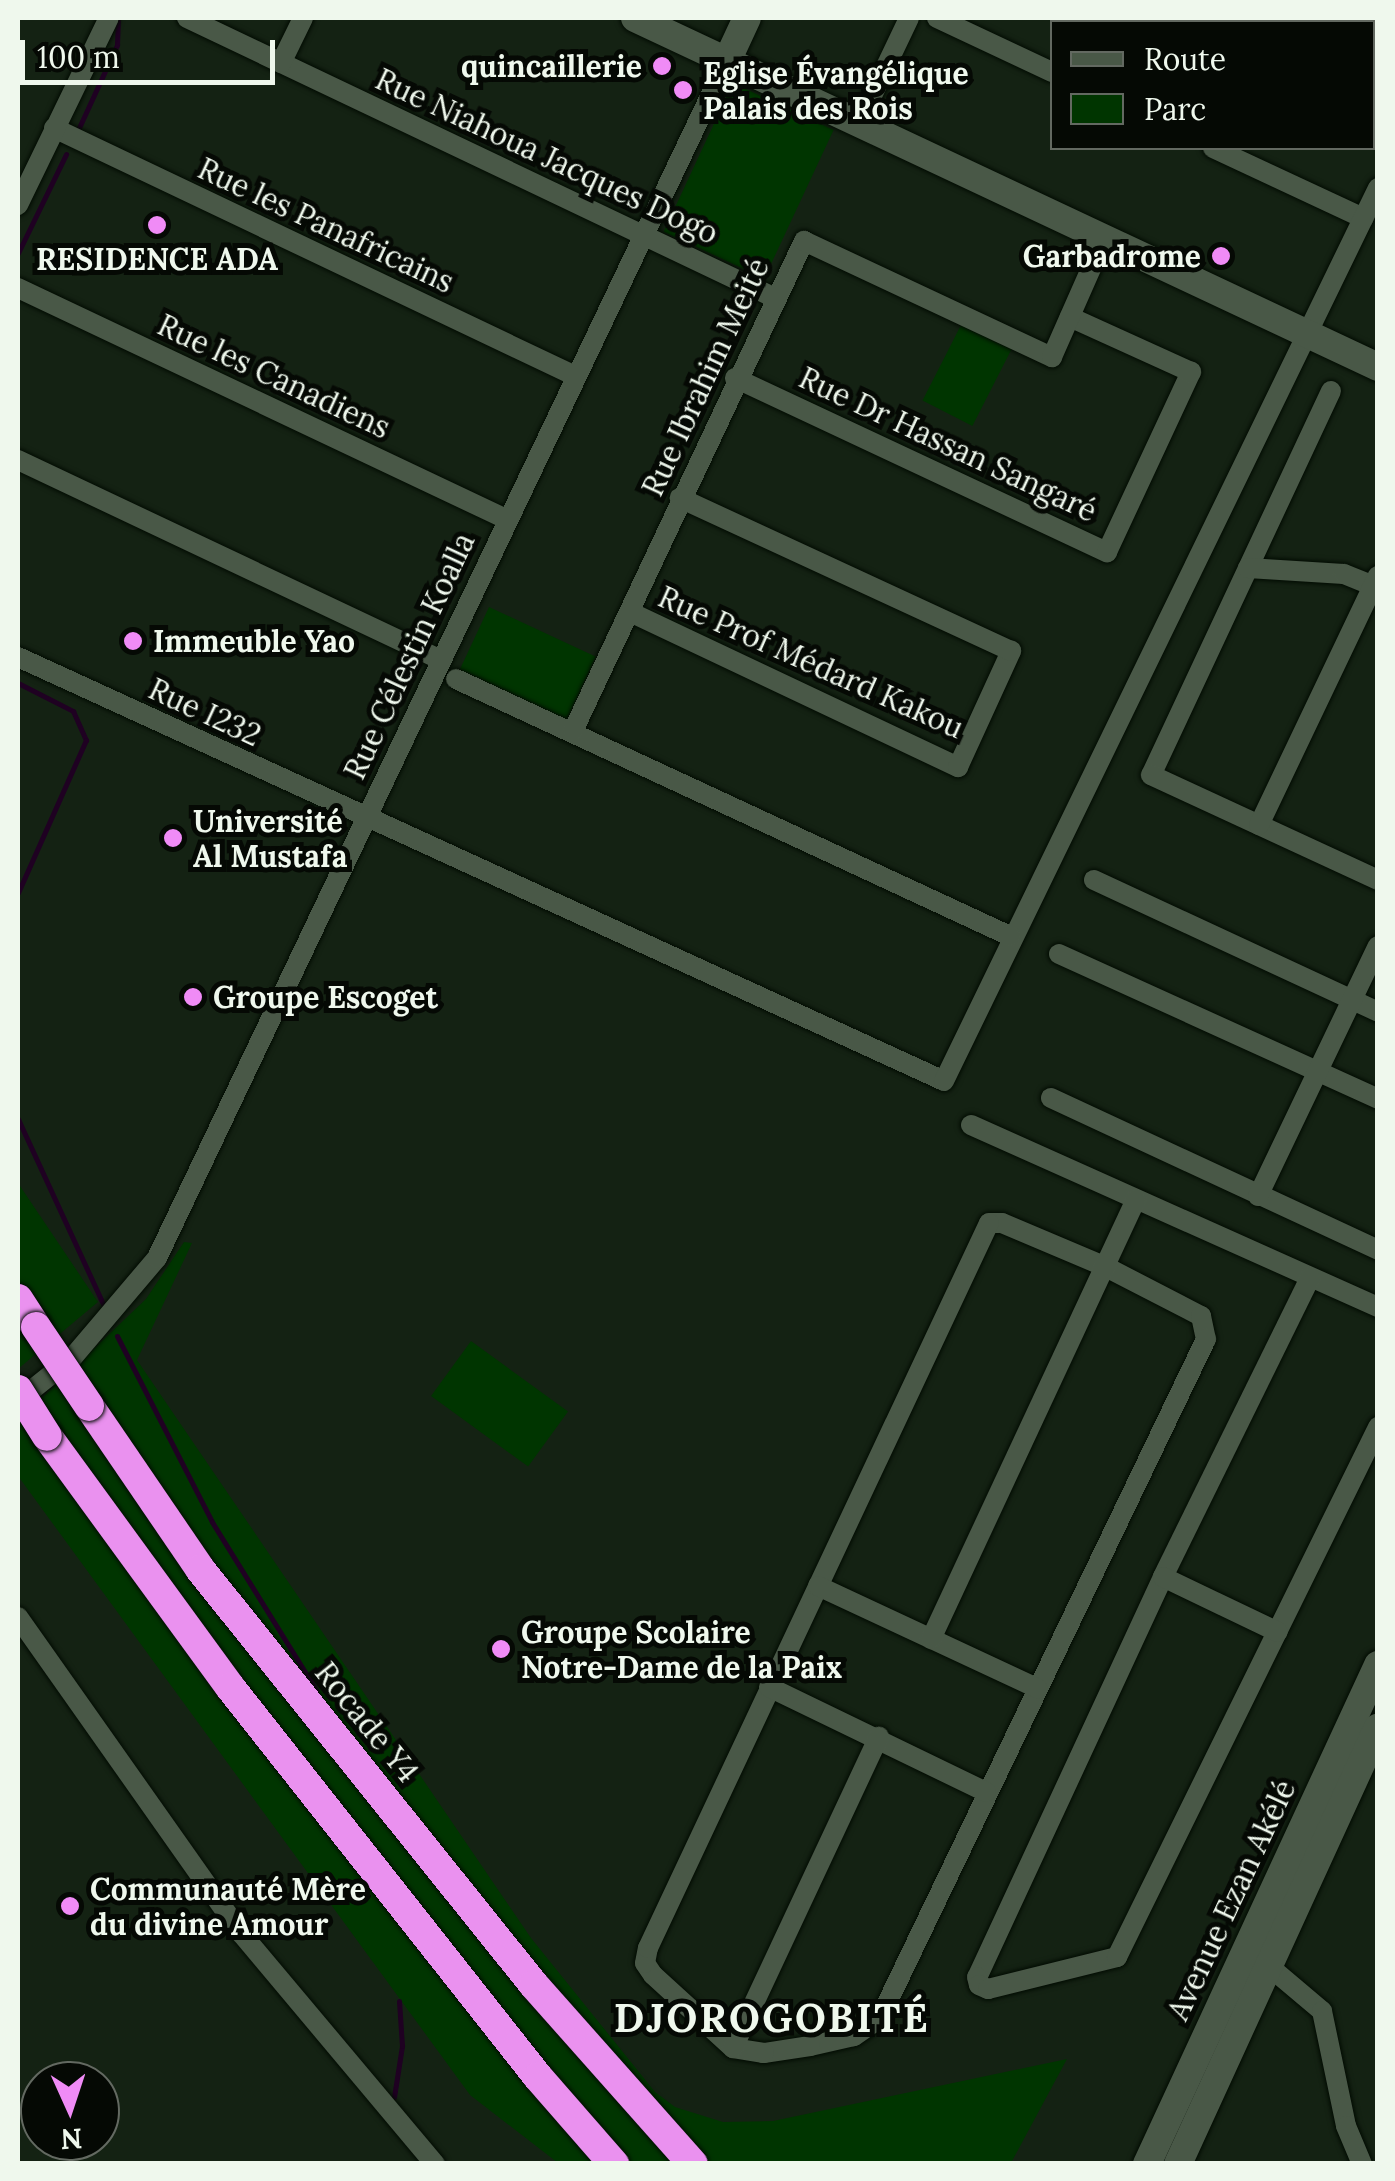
<!DOCTYPE html>
<meta charset="utf-8">
<style>
body{margin:0}
#map{position:relative;width:1395px;height:2181px;overflow:hidden;background:#142213;font-family:Lora,serif}
div>[style]{position:absolute}
.green>*{inset:0;background:#003500;transform-origin:0 0}
.stream>*{height:5px;margin:-2.5px;padding:0 2.5px;transform-origin:2.5px;border-radius:2.5px;background:#1f0122}
.roads{filter:drop-shadow(0 0 2px #020b02) drop-shadow(0 0 2px #020b02)}
.street>*{height:20px;margin:-10px;padding:0 10px;transform-origin:10px;border-radius:10px;background:#495847}
.secondary>*{height:28px;margin:-14px;padding:0 14px;transform-origin:14px;border-radius:14px;background:#495847}
.highway>*{height:30px;margin:-15px;padding:0 15px;transform-origin:15px;border-radius:15px;background:#ea91ef}
.bridges{filter:drop-shadow(0 0 2px #020b02) drop-shadow(0 0 2px #020b02)}
.highway-bridge>*{height:30px;margin:-15px;padding:0 15px;transform-origin:15px;border-radius:15px;background:#ea91ef}
.dots>*{width:28px;height:28px;translate:-50% -50%;box-sizing:border-box;border:5px solid #050904;border-radius:50%}
span{translate:-50% -50%;white-space:nowrap;text-align:center;line-height:1.15;-webkit-text-stroke:10px #050904;paint-order:stroke}
.poi-label{font-size:30px;color:#eff8ed;font-weight:700}
.right{translate:-100% -50%;text-align:right}
.left{translate:0 -50%;text-align:left}
.street-label{font-size:30px;color:#eff8ed}
.district-label{font-size:40px;color:#eff8ed;font-weight:700;letter-spacing:2.5px}
.frame{position:absolute;inset:0;border:20px solid #eff8ed;pointer-events:none}
.legend{position:absolute;left:1050px;top:20px;width:325px;height:130px;box-sizing:border-box;background:#050904;border:2px solid #636961;margin:0;padding:12px 18px;list-style:none;font-size:30px;color:#eff8ed}
.legend li{display:flex;align-items:center;gap:20px;height:50px}
.legend b{width:50px;border:2px solid #636961}
.north{position:absolute;left:20px;top:2061px;width:100px;height:100px;box-sizing:border-box;background:#050904;border:2px solid #636961;border-radius:50%;rotate:177deg;font-size:28px;font-weight:700;line-height:40px;text-align:center;color:#eff8ed}
.north::after{content:'';display:block;margin:auto;width:35px;height:45px;background:#f08bf6;clip-path:polygon(50% 0,100% 100%,50% 72%,0 100%)}
.scale{position:absolute;left:20px;top:40px;width:255px;height:45px;box-sizing:border-box;border:5px solid #eff8ed;border-top:0;padding-left:12px;font-size:30px;line-height:35px;white-space:nowrap;color:#eff8ed;-webkit-text-stroke:8px #050904;paint-order:stroke}
</style>
<div id="map">
<div class="green">
<i style="left:733px;top:83px;width:111px;height:164px;rotate:25deg"></i>
<i style="left:962px;top:323px;width:56px;height:87px;rotate:27deg"></i>
<i style="left:489px;top:607px;width:118px;height:69px;rotate:25deg"></i>
<i style="clip-path:polygon(18px 1183px,98px 1302px,18px 1369px)"></i>
<i style="clip-path:polygon(184px 1242px,192px 1243px,137px 1360px,531px 1938px,655px 2092px,675px 2107px,723px 2122px,773px 2121px,1067px 2059px,1011px 2163px,558px 2163px,470px 2095px,18px 1476px,18px 1421px,146px 1299px)"></i>
<i style="left:471px;top:1341px;width:120px;height:68px;rotate:36deg"></i>
</div>
<div class="stream">
<i style="left:77px;top:132px;width:96px;rotate:-65.3deg"></i>
<i style="left:117px;top:45px;width:24px;rotate:-88deg"></i>
<i style="left:18px;top:253px;width:110px;rotate:-64.1deg"></i>
<i style="left:18px;top:683px;width:62px;rotate:27deg"></i>
<i style="left:73px;top:711px;width:32px;rotate:66deg"></i>
<i style="left:86px;top:740px;width:167px;rotate:114deg"></i>
<i style="left:18px;top:1119px;width:208px;rotate:65.3deg"></i>
<i style="left:117px;top:1336px;width:209px;rotate:62.9deg"></i>
<i style="left:212px;top:1522px;width:198px;rotate:58.2deg"></i>
<i style="left:394px;top:2097px;width:52px;rotate:-81.1deg"></i>
<i style="left:402px;top:2046px;width:45px;rotate:-93.8deg"></i>
</div>
<div class="roads">
<div class="street">
<i style="left:187px;top:18px;width:649px;rotate:25.46deg"></i>
<i style="left:937px;top:18px;width:127px;rotate:25.2deg"></i>
<i style="left:1356px;top:18px;width:11px;rotate:22deg"></i>
<i style="left:281px;top:63px;width:50px;rotate:-63.9deg"></i>
<i style="left:859px;top:123px;width:116px;rotate:-64.5deg"></i>
<i style="left:54px;top:128px;width:575px;rotate:25.45deg"></i>
<i style="left:1213px;top:148px;width:166px;rotate:25deg"></i>
<i style="left:18px;top:205px;width:208px;rotate:-64.1deg"></i>
<i style="left:18px;top:288px;width:540px;rotate:25.33deg"></i>
<i style="left:735px;top:378px;width:411px;rotate:25.1deg"></i>
<i style="left:1107px;top:552px;width:199px;rotate:-65deg"></i>
<i style="left:1191px;top:372px;width:133px;rotate:-155.6deg"></i>
<i style="left:1331px;top:391px;width:424px;rotate:115.1deg"></i>
<i style="left:1151px;top:775px;width:250px;rotate:24.8deg"></i>
<i style="left:18px;top:460px;width:468px;rotate:25.3deg"></i>
<i style="left:1248px;top:568px;width:96px;rotate:3.6deg"></i>
<i style="left:1344px;top:574px;width:31px;rotate:22deg"></i>
<i style="left:630px;top:612px;width:363px;rotate:25.3deg"></i>
<i style="left:958px;top:767px;width:128px;rotate:-65.4deg"></i>
<i style="left:1011px;top:651px;width:365px;rotate:-155.2deg"></i>
<i style="left:18px;top:657px;width:1018px;rotate:24.6deg"></i>
<i style="left:944px;top:1081px;width:993px;rotate:-64.08deg"></i>
<i style="left:456px;top:679px;width:611px;rotate:24.89deg"></i>
<i style="left:573px;top:731px;width:542px;rotate:-64.76deg"></i>
<i style="left:804px;top:241px;width:274px;rotate:25.1deg"></i>
<i style="left:1052px;top:357px;width:129px;rotate:-66.2deg"></i>
<i style="left:1259px;top:825px;width:276px;rotate:-64.5deg"></i>
<i style="left:1094px;top:880px;width:313px;rotate:24.9deg"></i>
<i style="left:1059px;top:954px;width:350px;rotate:24.4deg"></i>
<i style="left:1051px;top:1098px;width:361px;rotate:24.9deg"></i>
<i style="left:971px;top:1125px;width:446px;rotate:24.1deg"></i>
<i style="left:1258px;top:1196px;width:277px;rotate:-64.4deg"></i>
<i style="left:989px;top:1223px;width:13px"></i>
<i style="left:1002px;top:1223px;width:113px;rotate:22.9deg"></i>
<i style="left:1106px;top:1267px;width:107px;rotate:27.3deg"></i>
<i style="left:1201px;top:1316px;width:24px;rotate:78deg"></i>
<i style="left:1206px;top:1339px;width:753px;rotate:115.65deg"></i>
<i style="left:880px;top:2018px;width:32px;rotate:145deg"></i>
<i style="left:854px;top:2036px;width:45px;rotate:167.2deg"></i>
<i style="left:810px;top:2046px;width:47px;rotate:171.3deg"></i>
<i style="left:764px;top:2053px;width:31px;rotate:-171deg"></i>
<i style="left:733px;top:2048px;width:108px;rotate:-137.6deg"></i>
<i style="left:653px;top:1975px;width:14px;rotate:-124deg"></i>
<i style="left:645px;top:1963px;width:15px;rotate:-79deg"></i>
<i style="left:648px;top:1948px;width:801px;rotate:-64.81deg"></i>
<i style="left:1310px;top:1278px;width:333px;rotate:116.2deg"></i>
<i style="left:1163px;top:1577px;width:441px;rotate:114.9deg"></i>
<i style="left:977px;top:1977px;width:8px;rotate:76deg"></i>
<i style="left:979px;top:1985px;width:10px;rotate:24deg"></i>
<i style="left:988px;top:1989px;width:133px;rotate:-13.9deg"></i>
<i style="left:1117px;top:1957px;width:591px;rotate:-63.78deg"></i>
<i style="left:18px;top:1401px;width:70px;rotate:-38.7deg"></i>
<i style="left:73px;top:1357px;width:130px;rotate:-49.7deg"></i>
<i style="left:157px;top:1258px;width:1326px;rotate:-64.54deg"></i>
<i style="left:1163px;top:1577px;width:127px;rotate:25.6deg"></i>
<i style="left:818px;top:1586px;width:242px;rotate:25deg"></i>
<i style="left:18px;top:1617px;width:387px;rotate:54.8deg"></i>
<i style="left:241px;top:1933px;width:302px;rotate:50deg"></i>
<i style="left:931px;top:1639px;width:485px;rotate:-65deg"></i>
<i style="left:769px;top:1687px;width:241px;rotate:25.8deg"></i>
<i style="left:1258px;top:1957px;width:84px;rotate:40.2deg"></i>
<i style="left:1322px;top:2011px;width:117px;rotate:78.2deg"></i>
<i style="left:1346px;top:2126px;width:41px;rotate:67.2deg"></i>
<i style="left:733px;top:2048px;width:344px;rotate:-64.9deg"></i>
</div>
<div class="secondary">
<i style="left:635px;top:18px;width:821px;rotate:25.16deg"></i>
<i style="left:727px;top:61px;width:47px;rotate:-65.1deg"></i>
<i style="left:1147px;top:2164px;width:550px;rotate:-65.16deg"></i>
<i style="left:1178px;top:2164px;width:480px;rotate:-65.4deg"></i>
</div>
<div class="highway">
<i style="left:18px;top:1299px;width:33px;rotate:57deg"></i>
<i style="left:89px;top:1406px;width:197px;rotate:55.7deg"></i>
<i style="left:200px;top:1569px;width:533px;rotate:51.24deg"></i>
<i style="left:534px;top:1985px;width:239px;rotate:48.4deg"></i>
<i style="left:47px;top:1436px;width:311px;rotate:53.9deg"></i>
<i style="left:230px;top:1687px;width:497px;rotate:51.7deg"></i>
<i style="left:538px;top:2077px;width:116px;rotate:48.9deg"></i>
</div>
</div>
<div class="bridges">
<div class="highway-bridge">
<i style="left:36px;top:1327px;width:95px;rotate:56.1deg"></i>
<i style="left:18px;top:1390px;width:54px;rotate:57.8deg"></i>
</div>
</div>
<div class="dots">
<i style="left:662px;top:66px;background:#f08bf6"></i>
<i style="left:683px;top:90px;background:#f08bf6"></i>
<i style="left:157px;top:225px;background:#f08bf6"></i>
<i style="left:1221px;top:256px;background:#f08bf6"></i>
<i style="left:133px;top:641px;background:#f08bf6"></i>
<i style="left:173px;top:838px;background:#f08bf6"></i>
<i style="left:193px;top:997px;background:#f08bf6"></i>
<i style="left:501px;top:1649px;background:#f08bf6"></i>
<i style="left:70px;top:1906px;background:#f08bf6"></i>
</div>
<div class="poi-label">
<span class="right" style="left:642px;top:66px">quincaillerie</span>
<span class="left" style="left:703px;top:90px">Eglise Évangélique<br>Palais des Rois</span>
<span class="right" style="left:1201px;top:256px">Garbadrome</span>
<span style="left:157px;top:259px">RESIDENCE ADA</span>
<span class="left" style="left:153px;top:641px">Immeuble Yao</span>
<span class="left" style="left:193px;top:838px">Université<br>Al Mustafa</span>
<span class="left" style="left:213px;top:997px">Groupe Escoget</span>
<span class="left" style="left:521px;top:1649px">Groupe Scolaire<br>Notre-Dame de la Paix</span>
<span class="left" style="left:90px;top:1906px">Communauté Mère<br>du divine Amour</span>
</div>
<div class="street-label">
<span style="left:547px;top:156px;rotate:25deg">Rue Niahoua Jacques Dogo</span>
<span style="left:326px;top:225px;rotate:25deg">Rue les Panafricains</span>
<span style="left:274px;top:376px;rotate:25deg">Rue les Canadiens</span>
<span style="left:705px;top:377px;rotate:-65deg">Rue Ibrahim Meité</span>
<span style="left:948px;top:444px;rotate:25deg">Rue Dr Hassan Sangaré</span>
<span style="left:409px;top:656px;rotate:-65deg">Rue Célestin Koalla</span>
<span style="left:811px;top:662px;rotate:24deg">Rue Prof Médard Kakou</span>
<span style="left:205px;top:712px;rotate:25deg">Rue I232</span>
<span style="left:367px;top:1722px;rotate:51deg">Rocade Y4</span>
<span style="left:1231px;top:1900px;rotate:-65deg">Avenue Ezan Akélé</span>
</div>
<div class="district-label">
<span style="left:772px;top:2018px">DJOROGOBITÉ</span>
</div>
<div class="frame"></div>
<ul class="legend">
<li><b style="height:12px;background:#495847"></b>Route</li>
<li><b style="height:28px;background:#003500"></b>Parc</li>
</ul>
<div class="north">N</div>
<div class="scale">100 m</div>
</div>
